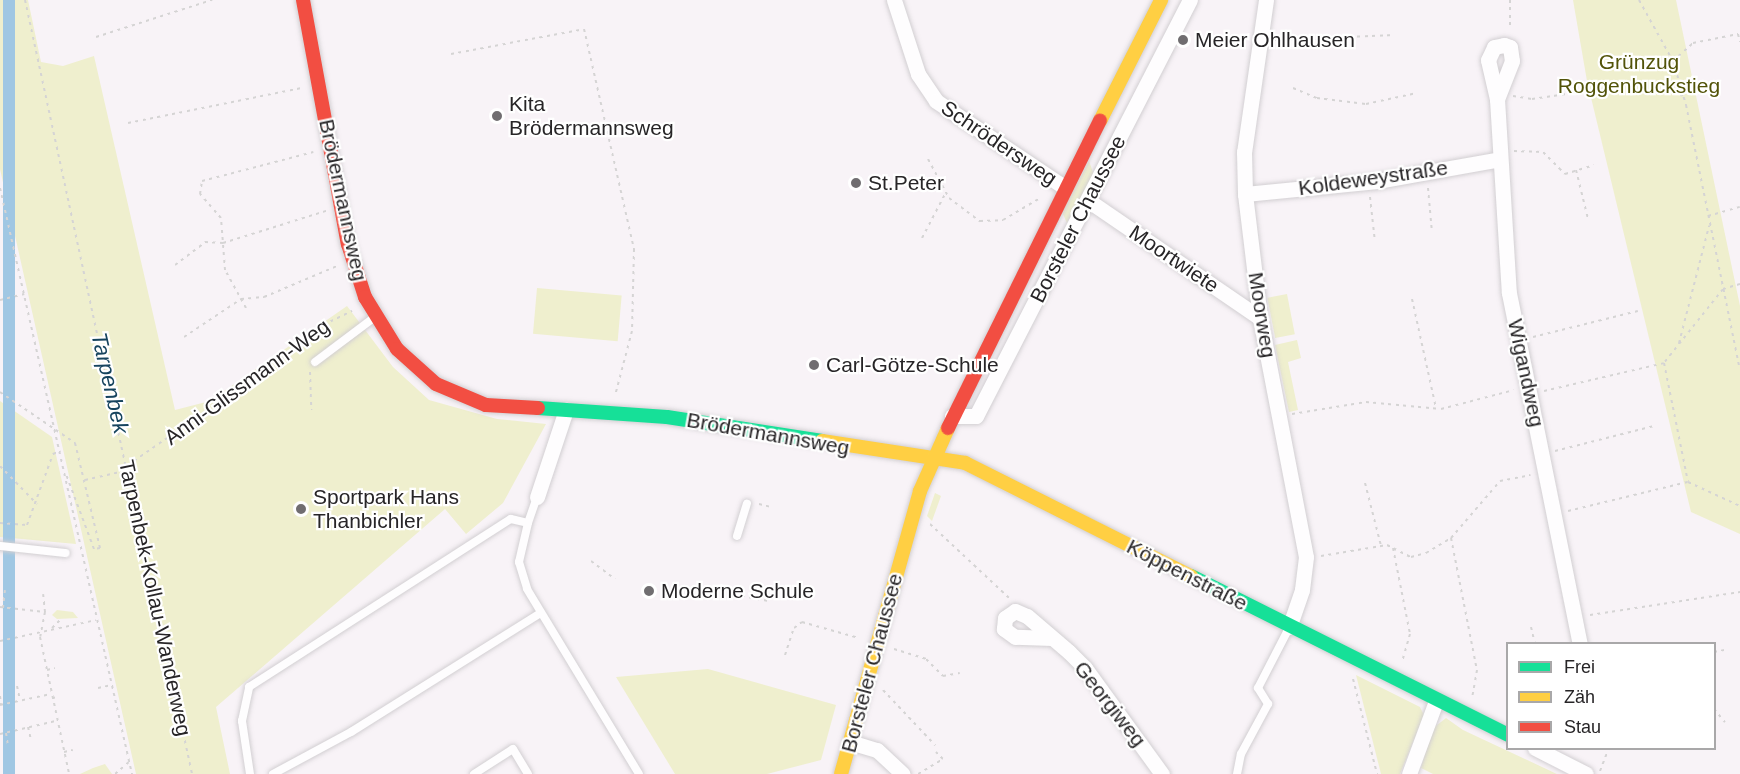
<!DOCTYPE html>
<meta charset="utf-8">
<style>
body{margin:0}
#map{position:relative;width:1740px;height:774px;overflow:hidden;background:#f8f3f7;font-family:Arial,sans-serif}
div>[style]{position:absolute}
.green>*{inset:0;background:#efefce;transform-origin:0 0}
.water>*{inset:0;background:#a0c7e3;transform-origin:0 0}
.path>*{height:2px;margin-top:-1px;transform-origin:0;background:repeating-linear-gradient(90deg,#d5d4d4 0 3px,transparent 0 7.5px)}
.roads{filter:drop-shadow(0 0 2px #d2cfd2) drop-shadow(0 0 2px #d2cfd2)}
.lane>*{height:8px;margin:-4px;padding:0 4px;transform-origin:4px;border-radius:4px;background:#fefdfe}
.street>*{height:15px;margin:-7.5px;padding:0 7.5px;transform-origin:7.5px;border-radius:7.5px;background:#fefdfe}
.fast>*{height:14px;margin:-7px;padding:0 7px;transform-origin:7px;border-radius:7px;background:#16e098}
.slow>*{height:14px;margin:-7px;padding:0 7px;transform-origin:7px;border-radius:7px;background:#ffcf43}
.jam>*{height:14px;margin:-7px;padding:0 7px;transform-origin:7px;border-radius:7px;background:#f24e42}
.dots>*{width:16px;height:16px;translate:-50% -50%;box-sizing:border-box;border:3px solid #fff;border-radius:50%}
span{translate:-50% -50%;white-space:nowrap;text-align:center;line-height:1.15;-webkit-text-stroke:4.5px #fff;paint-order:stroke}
.poi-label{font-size:21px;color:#272527}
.left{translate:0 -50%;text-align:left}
.park-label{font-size:21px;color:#525308}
.street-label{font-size:21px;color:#272527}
.water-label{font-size:22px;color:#16445e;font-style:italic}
.legend{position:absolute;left:1506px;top:642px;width:210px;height:108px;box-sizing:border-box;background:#fff;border:2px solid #a9a8a9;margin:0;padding:8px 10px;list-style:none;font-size:18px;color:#272527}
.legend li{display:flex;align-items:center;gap:12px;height:30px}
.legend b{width:30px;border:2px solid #a9a8a9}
</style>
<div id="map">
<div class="green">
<i style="clip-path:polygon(0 0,28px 0,41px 62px,63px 66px,94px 56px,175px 410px,210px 401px,347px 306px,393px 367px,429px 400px,497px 419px,546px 424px,503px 503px,466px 534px,445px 509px,216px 707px,230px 774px,136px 774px,0 169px)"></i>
<i style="clip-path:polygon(1573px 0,1676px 0,1740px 306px,1740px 534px,1691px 512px,1587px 81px)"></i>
<i style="clip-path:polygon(1089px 161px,1094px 175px,1067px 223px,1062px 212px)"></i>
<i style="left:537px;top:288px;width:85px;height:46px;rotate:5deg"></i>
<i style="left:1287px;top:294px;width:41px;height:20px;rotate:79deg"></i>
<i style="clip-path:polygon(1297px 340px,1301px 358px,1288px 362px,1298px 410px,1289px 412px,1275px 345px)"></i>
<i style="clip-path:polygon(0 401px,52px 437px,76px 544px,0 537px)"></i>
<i style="clip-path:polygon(935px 493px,941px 496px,932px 521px,927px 516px)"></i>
<i style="clip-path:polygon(57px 610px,73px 612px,78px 618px,57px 619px,52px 615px)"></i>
<i style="clip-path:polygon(708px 669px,836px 705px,821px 760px,767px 774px,675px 774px,616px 677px)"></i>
<i style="clip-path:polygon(1356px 675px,1420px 707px,1424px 715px,1400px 774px,1381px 774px)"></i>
<i style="clip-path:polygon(1446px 718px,1463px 730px,1557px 774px,1433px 774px,1421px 768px,1432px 729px)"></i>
<i style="clip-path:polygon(105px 764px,112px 774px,80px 774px,93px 768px)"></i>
</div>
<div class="water">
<i style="left:3px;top:0;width:12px;height:792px"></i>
</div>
<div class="path">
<i style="left:25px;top:0;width:792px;rotate:77.82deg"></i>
<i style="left:1510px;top:0;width:30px;rotate:90deg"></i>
<i style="left:1639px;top:0;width:70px;rotate:60.9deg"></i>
<i style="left:1673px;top:61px;width:46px;rotate:73.5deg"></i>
<i style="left:1686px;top:105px;width:270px;rotate:78.5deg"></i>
<i style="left:96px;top:37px;width:122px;rotate:-17.7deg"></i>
<i style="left:1275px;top:40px;width:120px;rotate:-2.4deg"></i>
<i style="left:451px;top:54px;width:135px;rotate:-10.6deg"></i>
<i style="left:584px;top:29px;width:226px;rotate:77.2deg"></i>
<i style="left:634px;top:249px;width:82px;rotate:91.4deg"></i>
<i style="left:632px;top:331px;width:67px;rotate:104.7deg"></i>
<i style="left:1673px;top:61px;width:27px;rotate:-42deg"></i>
<i style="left:1693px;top:43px;width:46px;rotate:-11.3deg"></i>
<i style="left:1738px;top:34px;width:8px;rotate:76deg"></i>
<i style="left:1293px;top:88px;width:26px;rotate:23deg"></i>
<i style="left:1317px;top:98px;width:49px;rotate:7deg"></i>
<i style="left:1366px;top:104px;width:52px;rotate:-12.2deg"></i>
<i style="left:1513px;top:96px;width:19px;rotate:9deg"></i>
<i style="left:1532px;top:99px;width:105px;rotate:-8.2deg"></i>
<i style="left:1636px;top:84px;width:49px;rotate:14deg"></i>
<i style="left:128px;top:123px;width:177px;rotate:-11.4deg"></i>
<i style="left:1514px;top:151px;width:29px;rotate:2deg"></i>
<i style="left:1543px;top:152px;width:31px;rotate:45deg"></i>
<i style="left:1565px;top:174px;width:30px;rotate:-17deg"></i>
<i style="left:928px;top:159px;width:44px;rotate:61.7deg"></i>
<i style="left:949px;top:198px;width:39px;rotate:37deg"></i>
<i style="left:980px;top:221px;width:23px;rotate:-2deg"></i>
<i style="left:1003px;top:220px;width:43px;rotate:-30.7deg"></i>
<i style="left:1576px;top:170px;width:50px;rotate:76.2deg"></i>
<i style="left:0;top:188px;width:601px;rotate:77.31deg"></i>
<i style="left:1428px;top:188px;width:45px;rotate:84.9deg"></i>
<i style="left:1370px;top:197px;width:45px;rotate:83.7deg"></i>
<i style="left:1708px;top:216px;width:33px;rotate:-16deg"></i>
<i style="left:922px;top:238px;width:52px;rotate:-62.4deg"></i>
<i style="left:175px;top:265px;width:38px;rotate:-37deg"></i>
<i style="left:205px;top:242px;width:18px;rotate:3deg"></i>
<i style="left:223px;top:243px;width:108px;rotate:-17.3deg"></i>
<i style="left:1740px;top:284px;width:18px;rotate:164deg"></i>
<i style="left:1723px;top:289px;width:95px;rotate:128.6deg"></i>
<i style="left:1664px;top:363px;width:121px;rotate:78.6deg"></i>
<i style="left:1688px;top:482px;width:57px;rotate:24.8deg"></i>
<i style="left:1412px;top:299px;width:112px;rotate:77.6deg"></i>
<i style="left:0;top:300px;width:25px;rotate:-14deg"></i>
<i style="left:246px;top:308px;width:43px;rotate:-118.9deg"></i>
<i style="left:225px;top:270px;width:52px;rotate:-94.4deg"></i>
<i style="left:221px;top:218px;width:32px;rotate:-131deg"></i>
<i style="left:200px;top:194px;width:13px;rotate:-81deg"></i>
<i style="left:202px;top:181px;width:115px;rotate:-14.6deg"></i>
<i style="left:184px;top:337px;width:69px;rotate:-33.7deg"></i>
<i style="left:241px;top:299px;width:23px;rotate:-5deg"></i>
<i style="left:264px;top:297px;width:79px;rotate:-23deg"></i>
<i style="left:1533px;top:337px;width:108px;rotate:-13.9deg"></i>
<i style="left:1679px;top:343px;width:121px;rotate:-75.6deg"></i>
<i style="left:310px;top:372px;width:38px;rotate:88deg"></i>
<i style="left:1544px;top:391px;width:123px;rotate:-13.1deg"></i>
<i style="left:0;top:392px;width:91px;rotate:34.2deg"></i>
<i style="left:75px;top:443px;width:108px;rotate:76.6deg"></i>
<i style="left:100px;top:548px;width:6px;rotate:171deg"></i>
<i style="left:94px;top:549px;width:80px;rotate:-110.5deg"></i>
<i style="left:1292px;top:414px;width:75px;rotate:-9.2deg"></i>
<i style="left:1366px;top:402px;width:75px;rotate:5.3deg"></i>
<i style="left:1441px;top:409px;width:75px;rotate:-14.6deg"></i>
<i style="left:1555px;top:451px;width:102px;rotate:-14.2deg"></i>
<i style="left:128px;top:465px;width:211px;rotate:-34.7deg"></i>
<i style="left:301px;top:345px;width:23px;rotate:-47deg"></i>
<i style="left:317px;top:328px;width:39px;rotate:-26deg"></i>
<i style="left:0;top:466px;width:53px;rotate:45.8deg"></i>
<i style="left:85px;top:480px;width:45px;rotate:-12.8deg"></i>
<i style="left:1365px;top:483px;width:65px;rotate:75.7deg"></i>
<i style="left:759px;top:504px;width:12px;rotate:14deg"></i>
<i style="left:1568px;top:511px;width:123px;rotate:-13.6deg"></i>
<i style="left:0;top:523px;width:27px;rotate:4deg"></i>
<i style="left:27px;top:525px;width:76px;rotate:-69.9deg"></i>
<i style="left:53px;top:454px;width:8px;rotate:-23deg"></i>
<i style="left:930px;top:524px;width:108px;rotate:43.1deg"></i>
<i style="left:1451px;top:538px;width:135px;rotate:78.9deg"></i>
<i style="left:1477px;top:670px;width:27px;rotate:100deg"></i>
<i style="left:1393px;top:548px;width:88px;rotate:78.8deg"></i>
<i style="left:1410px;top:634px;width:29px;rotate:106deg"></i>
<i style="left:1321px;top:556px;width:67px;rotate:-9.5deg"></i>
<i style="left:1387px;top:545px;width:27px;rotate:27deg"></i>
<i style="left:1411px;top:557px;width:16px;rotate:-15deg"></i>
<i style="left:1426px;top:553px;width:29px;rotate:-31deg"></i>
<i style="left:1451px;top:538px;width:75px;rotate:-49.3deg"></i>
<i style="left:1500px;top:481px;width:31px;rotate:-11deg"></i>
<i style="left:591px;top:561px;width:30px;rotate:37deg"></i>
<i style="left:727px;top:593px;width:42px;rotate:11deg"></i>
<i style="left:155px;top:601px;width:12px;rotate:42deg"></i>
<i style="left:0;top:607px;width:45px;rotate:6.3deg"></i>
<i style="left:45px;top:612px;width:18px;rotate:-96deg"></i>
<i style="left:3px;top:608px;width:18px;rotate:-84deg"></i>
<i style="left:45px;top:612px;width:25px;rotate:101deg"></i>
<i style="left:40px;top:637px;width:140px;rotate:78deg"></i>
<i style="left:1590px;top:615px;width:152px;rotate:-8.7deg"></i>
<i style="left:1531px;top:627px;width:17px;rotate:77deg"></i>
<i style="left:52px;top:628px;width:11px;rotate:-45deg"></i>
<i style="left:0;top:641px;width:98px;rotate:-12.3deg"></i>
<i style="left:894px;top:649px;width:34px;rotate:17deg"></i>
<i style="left:926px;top:659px;width:24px;rotate:45deg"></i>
<i style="left:943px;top:676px;width:17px;rotate:-10deg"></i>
<i style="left:1714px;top:652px;width:15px;rotate:-11deg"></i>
<i style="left:785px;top:655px;width:28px;rotate:-72deg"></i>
<i style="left:794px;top:628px;width:10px;rotate:-37deg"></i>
<i style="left:802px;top:622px;width:59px;rotate:15.7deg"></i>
<i style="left:47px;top:670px;width:8px;rotate:-14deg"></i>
<i style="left:1353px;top:679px;width:98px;rotate:75.8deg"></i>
<i style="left:17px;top:686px;width:14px;rotate:78deg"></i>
<i style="left:98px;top:688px;width:14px;rotate:-12deg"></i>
<i style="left:883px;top:690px;width:76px;rotate:46.6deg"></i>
<i style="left:0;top:696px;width:8px;rotate:83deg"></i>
<i style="left:52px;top:698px;width:7px;rotate:-8deg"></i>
<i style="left:0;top:705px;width:52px;rotate:-12.2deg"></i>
<i style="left:1714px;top:709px;width:17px;rotate:50deg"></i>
<i style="left:28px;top:727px;width:13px;rotate:77deg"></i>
<i style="left:6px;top:733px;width:12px;rotate:81deg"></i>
<i style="left:0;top:734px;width:57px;rotate:-13.1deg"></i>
<i style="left:64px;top:752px;width:9px;rotate:-13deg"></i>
<i style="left:1600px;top:771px;width:25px;rotate:-69deg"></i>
<i style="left:115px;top:774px;width:18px;rotate:-41deg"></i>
<i style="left:918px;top:774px;width:29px;rotate:-31deg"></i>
<i style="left:943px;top:759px;width:10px;rotate:-135deg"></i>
</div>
<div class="roads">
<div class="lane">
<i style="left:315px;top:362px;width:75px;rotate:-36.9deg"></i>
<i style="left:528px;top:523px;width:28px;rotate:-71deg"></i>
<i style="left:737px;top:536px;width:34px;rotate:-73deg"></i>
<i style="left:0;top:546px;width:66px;rotate:6.1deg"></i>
<i style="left:250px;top:774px;width:54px;rotate:-98.6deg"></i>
<i style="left:242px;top:721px;width:35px;rotate:-78deg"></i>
<i style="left:249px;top:687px;width:311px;rotate:-32.7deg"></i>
<i style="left:511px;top:519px;width:17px;rotate:13deg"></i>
<i style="left:528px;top:523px;width:40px;rotate:103deg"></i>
<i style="left:519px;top:562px;width:28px;rotate:73deg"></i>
<i style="left:527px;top:589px;width:216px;rotate:58.8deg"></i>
<i style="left:273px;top:774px;width:89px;rotate:-28.3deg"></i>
<i style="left:351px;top:732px;width:224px;rotate:-32.1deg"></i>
<i style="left:474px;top:774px;width:46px;rotate:-32.7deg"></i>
<i style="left:513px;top:749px;width:29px;rotate:59deg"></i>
<i style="left:1237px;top:774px;width:20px;rotate:-79deg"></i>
<i style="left:1241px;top:754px;width:57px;rotate:-61.6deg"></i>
<i style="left:1268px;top:704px;width:19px;rotate:-122deg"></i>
<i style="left:1258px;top:688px;width:68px;rotate:-62.7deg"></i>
</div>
<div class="street">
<i style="left:894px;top:0;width:78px;rotate:72deg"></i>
<i style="left:918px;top:74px;width:32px;rotate:56deg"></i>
<i style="left:936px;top:101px;width:154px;rotate:33.9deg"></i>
<i style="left:1266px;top:0;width:154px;rotate:98.2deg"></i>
<i style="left:1244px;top:152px;width:42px;rotate:88.6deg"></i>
<i style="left:1245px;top:194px;width:125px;rotate:83.1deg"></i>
<i style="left:1260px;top:318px;width:243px;rotate:79.1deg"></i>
<i style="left:1306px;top:557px;width:33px;rotate:97deg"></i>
<i style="left:1302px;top:590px;width:39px;rotate:109deg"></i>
<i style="left:1497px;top:99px;width:40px;rotate:-103deg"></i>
<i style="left:1488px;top:60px;width:14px;rotate:-65deg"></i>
<i style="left:1494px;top:47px;width:10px;rotate:-11deg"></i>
<i style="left:1504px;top:45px;width:6px;rotate:18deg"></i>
<i style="left:1510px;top:47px;width:14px;rotate:82deg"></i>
<i style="left:1512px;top:61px;width:41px;rotate:111.5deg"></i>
<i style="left:1497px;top:99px;width:194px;rotate:86.5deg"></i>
<i style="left:1509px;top:293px;width:358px;rotate:78.6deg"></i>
<i style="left:1245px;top:194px;width:133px;rotate:-5.6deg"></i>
<i style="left:1377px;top:181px;width:125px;rotate:-10.1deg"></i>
<i style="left:1089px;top:201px;width:207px;rotate:34.4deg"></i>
<i style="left:952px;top:416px;width:24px"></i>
<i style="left:976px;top:416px;width:468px;rotate:-62.8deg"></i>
<i style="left:537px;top:497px;width:92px;rotate:-71.6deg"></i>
<i style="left:1052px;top:638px;width:37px;rotate:-178deg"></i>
<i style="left:1015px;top:637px;width:14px;rotate:-144deg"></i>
<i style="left:1004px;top:629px;width:11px;rotate:-85deg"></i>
<i style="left:1005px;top:618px;width:12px;rotate:-35deg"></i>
<i style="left:1015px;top:611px;width:13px;rotate:23deg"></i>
<i style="left:1027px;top:616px;width:55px;rotate:40.6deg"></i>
<i style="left:1069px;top:652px;width:23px;rotate:45deg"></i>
<i style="left:1085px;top:668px;width:131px;rotate:54deg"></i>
<i style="left:850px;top:742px;width:28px;rotate:17deg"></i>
<i style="left:877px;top:750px;width:35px;rotate:43deg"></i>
<i style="left:1535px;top:748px;width:57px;rotate:27deg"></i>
<i style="left:1409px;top:774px;width:78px;rotate:-69.7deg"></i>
</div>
<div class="fast">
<i style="left:538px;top:408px;width:129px;rotate:4deg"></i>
<i style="left:667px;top:417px;width:157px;rotate:8.8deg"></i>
<i style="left:1191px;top:576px;width:355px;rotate:26.6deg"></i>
</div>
<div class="slow">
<i style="left:1100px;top:121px;width:136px;rotate:-63.2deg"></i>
<i style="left:822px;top:441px;width:145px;rotate:8.7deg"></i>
<i style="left:965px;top:463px;width:253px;rotate:26.6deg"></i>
<i style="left:841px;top:774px;width:294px;rotate:-74.4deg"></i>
<i style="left:920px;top:491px;width:69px;rotate:-66deg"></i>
</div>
<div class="jam">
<i style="left:303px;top:0;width:248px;rotate:79.6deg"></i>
<i style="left:348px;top:244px;width:56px;rotate:72.2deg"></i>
<i style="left:365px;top:297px;width:61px;rotate:58.4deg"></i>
<i style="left:397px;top:349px;width:52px;rotate:41.9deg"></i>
<i style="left:436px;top:384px;width:54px;rotate:22.8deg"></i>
<i style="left:486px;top:405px;width:52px;rotate:3.3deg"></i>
<i style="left:948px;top:428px;width:343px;rotate:-63.7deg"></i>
</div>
</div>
<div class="dots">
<i style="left:1183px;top:40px;background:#706d70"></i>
<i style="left:497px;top:116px;background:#706d70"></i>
<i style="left:856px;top:183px;background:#706d70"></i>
<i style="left:814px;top:365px;background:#706d70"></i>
<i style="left:301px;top:509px;background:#706d70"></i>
<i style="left:649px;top:591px;background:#706d70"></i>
</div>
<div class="poi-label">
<span class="left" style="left:1195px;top:40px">Meier Ohlhausen</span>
<span class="left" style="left:509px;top:116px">Kita<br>Brödermannsweg</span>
<span class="left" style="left:868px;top:183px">St.Peter</span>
<span class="left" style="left:826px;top:365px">Carl-Götze-Schule</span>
<span class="left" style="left:313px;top:509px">Sportpark Hans<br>Thanbichler</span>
<span class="left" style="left:661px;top:591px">Moderne Schule</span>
</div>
<div class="park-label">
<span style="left:1639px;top:74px">Grünzug<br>Roggenbuckstieg</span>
</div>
<div class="street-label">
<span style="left:999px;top:143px;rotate:34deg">Schrödersweg</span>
<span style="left:1373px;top:178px;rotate:-8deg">Koldeweystraße</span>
<span style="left:343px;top:200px;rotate:78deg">Brödermannsweg</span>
<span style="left:1078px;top:219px;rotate:-63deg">Borsteler Chaussee</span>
<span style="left:1174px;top:259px;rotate:34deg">Moortwiete</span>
<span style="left:1262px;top:315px;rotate:81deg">Moorweg</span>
<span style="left:1526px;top:373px;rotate:78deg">Wigandweg</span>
<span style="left:247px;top:382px;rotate:-36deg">Anni-Glissmann-Weg</span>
<span style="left:768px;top:434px;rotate:10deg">Brödermannsweg</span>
<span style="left:1187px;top:575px;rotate:27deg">Köppenstraße</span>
<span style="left:155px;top:598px;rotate:78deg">Tarpenbek-Kollau-Wanderweg</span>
<span style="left:872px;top:663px;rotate:-75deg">Borsteler Chaussee</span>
<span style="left:1110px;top:704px;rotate:52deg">Georgiweg</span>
</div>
<div class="water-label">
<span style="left:110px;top:383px;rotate:77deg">Tarpenbek</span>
</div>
<ul class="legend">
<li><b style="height:8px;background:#16e098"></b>Frei</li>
<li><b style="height:8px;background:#ffcf43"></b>Zäh</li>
<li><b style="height:8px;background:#f24e42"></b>Stau</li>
</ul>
</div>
